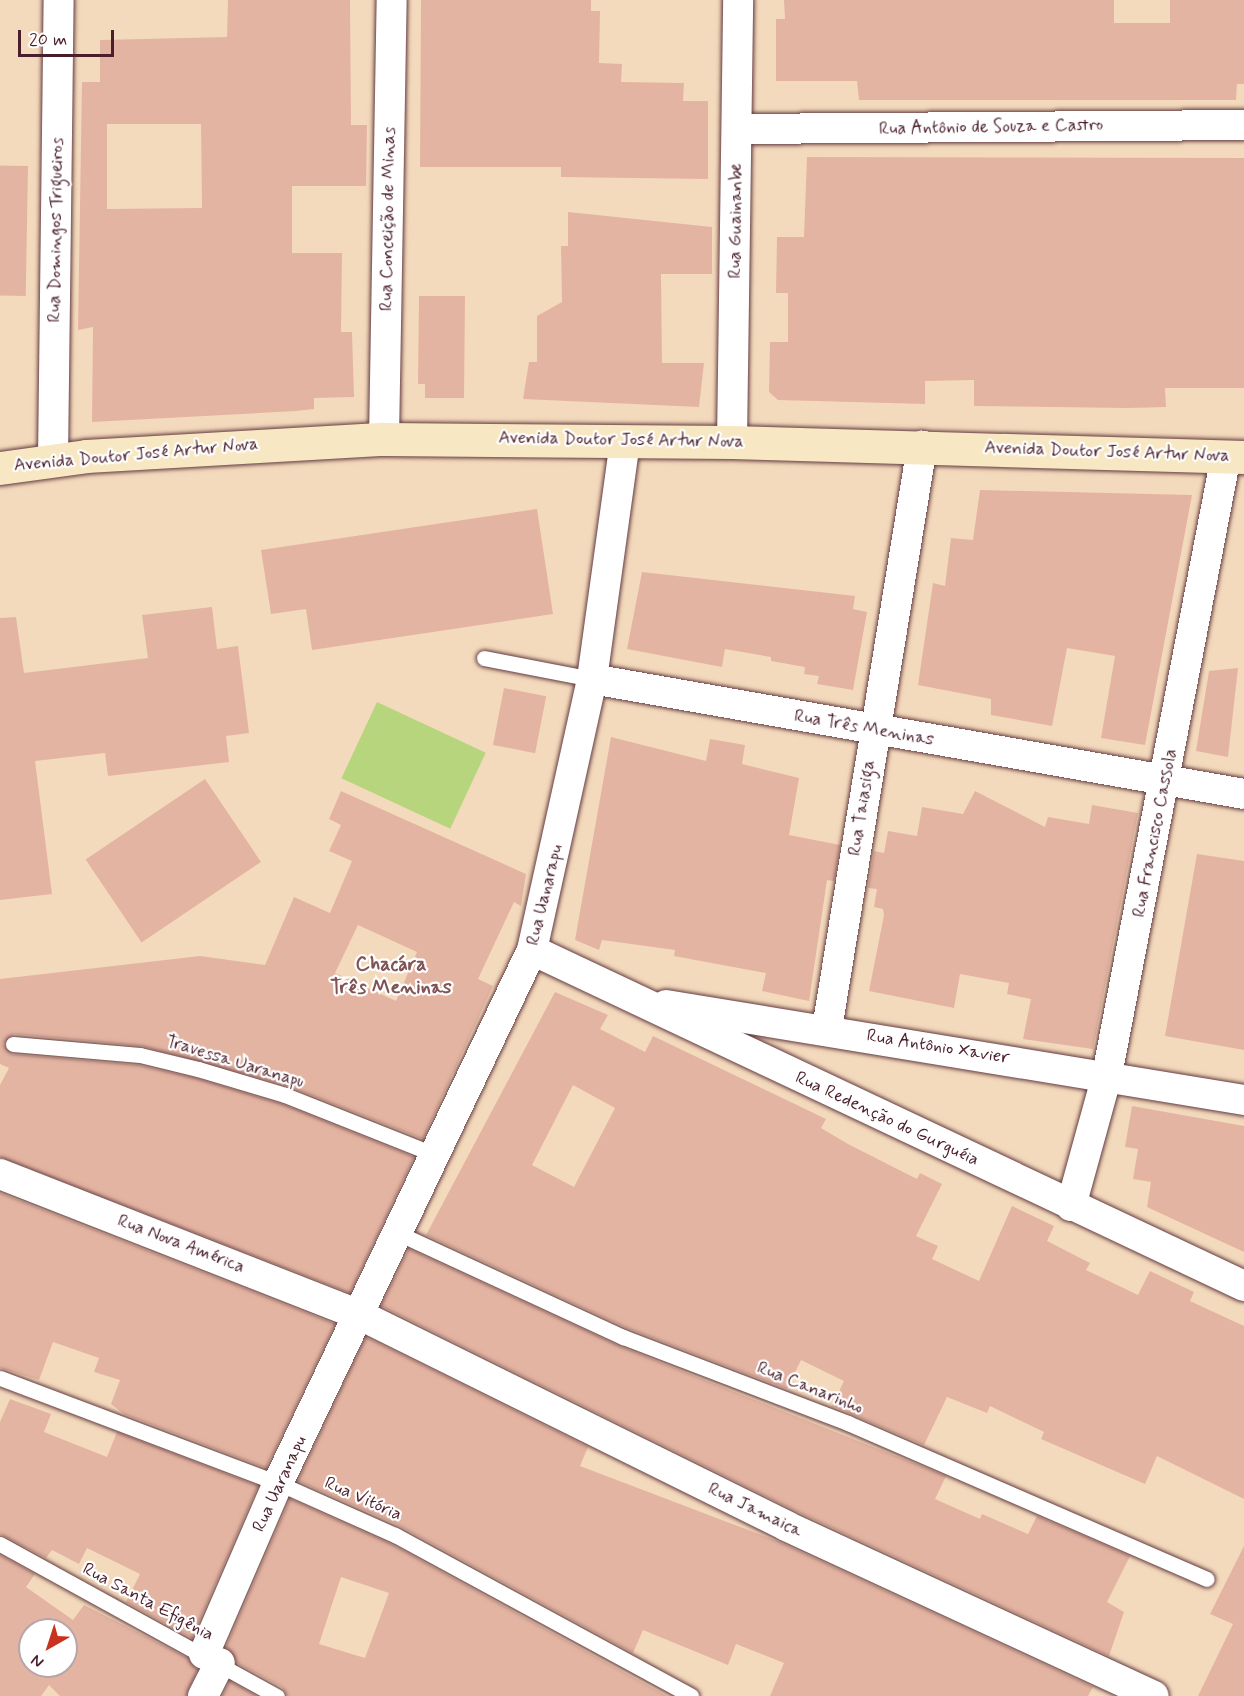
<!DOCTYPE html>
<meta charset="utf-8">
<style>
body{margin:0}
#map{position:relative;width:1244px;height:1696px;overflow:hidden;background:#f4dabc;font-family:Mynerve,sans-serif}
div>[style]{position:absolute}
.green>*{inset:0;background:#b6d57c;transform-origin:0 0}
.building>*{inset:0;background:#e4b4a2;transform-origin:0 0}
.roads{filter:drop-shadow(0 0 2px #643b41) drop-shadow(0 0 2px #643b41)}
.lane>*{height:15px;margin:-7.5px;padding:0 7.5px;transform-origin:7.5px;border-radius:7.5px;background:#fff}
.street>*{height:30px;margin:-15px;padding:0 15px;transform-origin:15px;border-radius:15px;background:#fff}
.secondary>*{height:33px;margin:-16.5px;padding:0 16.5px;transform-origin:16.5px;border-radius:16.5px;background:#f7e8c3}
span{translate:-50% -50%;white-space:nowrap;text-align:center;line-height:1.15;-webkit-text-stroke:4.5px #fff;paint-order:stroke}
.street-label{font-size:18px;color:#4a1f2b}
.neighbourhood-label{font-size:20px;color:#805355;font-weight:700}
.north{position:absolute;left:18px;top:1618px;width:60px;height:60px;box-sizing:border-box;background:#fff;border:2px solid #b7a5aa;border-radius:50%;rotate:219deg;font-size:16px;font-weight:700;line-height:24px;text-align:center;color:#4a1f2b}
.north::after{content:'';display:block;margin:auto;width:21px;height:27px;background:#c8321e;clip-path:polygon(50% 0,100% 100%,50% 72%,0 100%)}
.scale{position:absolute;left:18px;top:30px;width:96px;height:27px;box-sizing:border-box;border:3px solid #4a1f2b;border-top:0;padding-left:8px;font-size:18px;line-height:21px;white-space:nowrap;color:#4a1f2b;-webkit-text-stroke:4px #fff;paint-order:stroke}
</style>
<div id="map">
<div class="green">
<i style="left:377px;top:702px;width:120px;height:84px;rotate:25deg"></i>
</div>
<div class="building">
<i style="clip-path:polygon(evenodd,228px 0,350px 0,351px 125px,367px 125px,366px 186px,292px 186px,292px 253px,342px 253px,341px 332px,352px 332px,354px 397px,314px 398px,314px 409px,296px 411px,92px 422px,93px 327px,78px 330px,82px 82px,100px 82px,100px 40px,227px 37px,228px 0,107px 124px,201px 124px,202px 208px,107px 209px,107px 124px)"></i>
<i style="clip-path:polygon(421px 0,591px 0,591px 11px,600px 11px,599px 63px,622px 64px,621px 82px,684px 83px,683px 101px,708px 101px,708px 179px,561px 177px,561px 167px,420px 167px)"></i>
<i style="clip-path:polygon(784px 0,1114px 0,1114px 23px,1170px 23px,1170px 0,1244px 0,1244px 84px,1237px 84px,1236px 100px,859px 100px,857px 81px,776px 81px,776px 19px,785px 19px)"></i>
<i style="clip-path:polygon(807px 157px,1244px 158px,1244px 388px,1165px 388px,1166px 407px,1127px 408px,974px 406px,974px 380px,925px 381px,925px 404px,778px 400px,769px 392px,770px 342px,788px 342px,788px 293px,776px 293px,777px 237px,804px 237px)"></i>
<i style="left:28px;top:166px;width:130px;height:28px;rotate:91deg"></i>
<i style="clip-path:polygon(568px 212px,712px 227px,712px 274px,661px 274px,662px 363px,704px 363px,699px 407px,523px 399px,529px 362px,537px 362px,537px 316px,562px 302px,561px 246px,568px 246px)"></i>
<i style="clip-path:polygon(419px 296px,465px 296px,464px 398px,425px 398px,425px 384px,418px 384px)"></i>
<i style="clip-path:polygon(980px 490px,1192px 495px,1145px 745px,1101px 738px,1115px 656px,1067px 648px,1052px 726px,991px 715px,991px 699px,918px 685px,933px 583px,945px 586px,951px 538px,973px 540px)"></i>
<i style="clip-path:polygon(537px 509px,553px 614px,312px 650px,306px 609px,271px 614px,261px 550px)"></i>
<i style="clip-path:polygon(642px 572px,855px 596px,853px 609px,867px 612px,853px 690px,817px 684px,819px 676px,804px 674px,805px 667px,771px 661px,771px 657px,725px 649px,722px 667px,627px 649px)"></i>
<i style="clip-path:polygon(212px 607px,217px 649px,238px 646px,249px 733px,226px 736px,229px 762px,108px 776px,105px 753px,35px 761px,52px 894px,0 900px,0 618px,16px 617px,24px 673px,148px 658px,142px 615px)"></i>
<i style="clip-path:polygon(1238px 668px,1228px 757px,1196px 751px,1209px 671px)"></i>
<i style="left:504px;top:688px;width:43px;height:58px;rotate:11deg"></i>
<i style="clip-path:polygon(611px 737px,706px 761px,710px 739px,745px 745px,742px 764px,799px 778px,789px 835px,840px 845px,834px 881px,827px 880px,809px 1001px,762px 991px,766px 973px,674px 956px,675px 950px,602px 940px,599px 950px,575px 940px)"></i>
<i style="left:205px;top:779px;width:100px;height:144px;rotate:56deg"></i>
<i style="clip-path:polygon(evenodd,341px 791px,526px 874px,521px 906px,514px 902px,478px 979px,493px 986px,423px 1139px,288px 1086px,142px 1046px,14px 1034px,3px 1044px,12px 1054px,138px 1065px,195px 1078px,282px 1104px,414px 1157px,350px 1293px,0 1157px,0 1085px,9px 1068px,0 1064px,0 979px,200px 956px,265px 965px,294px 897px,330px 913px,352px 861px,329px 851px,341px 825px,329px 819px,341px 791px,358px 925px,417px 952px,396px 1001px,335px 973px,358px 925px)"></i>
<i style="clip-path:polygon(975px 791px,1045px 827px,1048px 817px,1089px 824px,1092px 805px,1138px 813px,1093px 1049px,1023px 1039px,1031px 999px,1007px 994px,1009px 983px,960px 974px,954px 1008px,869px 991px,884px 915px,883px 909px,874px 907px,877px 889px,868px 888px,874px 851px,884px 853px,888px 831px,917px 836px,922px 807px,963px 814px)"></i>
<i style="clip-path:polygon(1197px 854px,1244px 861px,1244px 1050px,1165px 1036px)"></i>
<i style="clip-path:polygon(evenodd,555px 992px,608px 1015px,600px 1029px,645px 1052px,653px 1036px,826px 1119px,821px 1128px,848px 1144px,917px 1179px,920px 1173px,942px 1184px,916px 1236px,938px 1246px,932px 1259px,979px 1281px,1012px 1206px,1054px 1226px,1047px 1241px,1090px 1263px,1086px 1270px,1138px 1295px,1150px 1271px,1194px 1292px,1190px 1301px,1244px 1326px,1244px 1499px,1157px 1456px,1145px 1484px,1041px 1439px,1044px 1432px,990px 1406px,987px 1413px,947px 1397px,924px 1445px,832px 1406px,844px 1381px,801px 1360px,787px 1389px,627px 1328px,426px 1235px,555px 992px,573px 1085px,615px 1108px,574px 1187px,532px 1165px,573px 1085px)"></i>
<i style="clip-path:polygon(1132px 1106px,1244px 1126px,1244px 1252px,1147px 1207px,1151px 1182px,1133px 1179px,1138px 1149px,1125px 1147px)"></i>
<i style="clip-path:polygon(0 1193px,335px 1324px,266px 1468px,124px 1414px,111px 1404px,120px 1380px,94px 1372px,99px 1358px,53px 1342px,39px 1380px,0 1368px)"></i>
<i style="clip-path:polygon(409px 1249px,619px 1346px,946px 1476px,935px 1499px,980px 1519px,982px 1514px,1028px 1534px,1037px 1516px,1130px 1556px,1107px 1602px,1124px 1612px,1109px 1656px,798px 1512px,381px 1306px)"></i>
<i style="clip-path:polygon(366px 1337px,588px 1447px,580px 1466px,777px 1541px,1093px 1687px,1088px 1696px,770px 1696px,784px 1663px,736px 1644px,728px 1665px,643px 1630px,633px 1653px,400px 1526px,298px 1481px)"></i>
<i style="clip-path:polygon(10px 1399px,51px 1414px,44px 1432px,107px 1457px,117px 1432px,258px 1486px,192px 1638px,126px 1602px,140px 1574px,87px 1548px,79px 1564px,52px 1550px,46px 1558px,0 1534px,0 1422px)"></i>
<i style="clip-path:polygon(evenodd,290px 1499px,391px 1544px,667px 1696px,287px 1696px,282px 1687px,237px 1663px,226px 1647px,290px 1499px,341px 1577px,389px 1593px,365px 1658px,319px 1644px,341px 1577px)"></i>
<i style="clip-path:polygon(1244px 1546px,1244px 1696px,1198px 1696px,1233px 1624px,1210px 1614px)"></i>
<i style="clip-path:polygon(evenodd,0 1555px,35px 1574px,26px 1587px,73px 1620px,84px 1605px,188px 1658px,197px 1670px,186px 1696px,60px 1696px,49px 1685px,41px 1696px,0 1696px,0 1555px,30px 1630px,66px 1630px,66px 1666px,30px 1666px,30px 1630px)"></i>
<i style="clip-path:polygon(230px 1681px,257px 1696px,222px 1696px)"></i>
</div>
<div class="roads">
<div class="lane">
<i style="left:484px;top:658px;width:110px;rotate:11deg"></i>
<i style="left:13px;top:1044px;width:127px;rotate:5deg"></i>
<i style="left:140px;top:1055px;width:60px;rotate:13.6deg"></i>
<i style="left:198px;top:1069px;width:91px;rotate:16.6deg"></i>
<i style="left:285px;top:1095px;width:165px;rotate:21.7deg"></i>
<i style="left:400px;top:1234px;width:246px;rotate:24.8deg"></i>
<i style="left:623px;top:1337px;width:241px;rotate:20.9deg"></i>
<i style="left:848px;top:1423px;width:391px;rotate:23.5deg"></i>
<i style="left:0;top:1378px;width:297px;rotate:20.7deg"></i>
<i style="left:278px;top:1483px;width:128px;rotate:24deg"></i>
<i style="left:395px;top:1535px;width:337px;rotate:28.5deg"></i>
<i style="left:0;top:1544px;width:316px;rotate:28.8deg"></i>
</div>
<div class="street">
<i style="left:738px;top:129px;width:506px;rotate:-0.45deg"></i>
<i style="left:384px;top:439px;width:439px;rotate:-89deg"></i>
<i style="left:732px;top:442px;width:442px;rotate:-89.2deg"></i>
<i style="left:53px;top:460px;width:460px;rotate:-89.3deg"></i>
<i style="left:592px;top:679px;width:662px;rotate:10deg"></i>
<i style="left:532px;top:950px;width:787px;rotate:25.26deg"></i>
<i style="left:666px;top:1005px;width:586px;rotate:9.33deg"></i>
<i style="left:827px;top:1029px;width:591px;rotate:-80.74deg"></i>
<i style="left:0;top:1174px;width:389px;rotate:21.4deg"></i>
<i style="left:362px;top:1316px;width:473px;rotate:26.3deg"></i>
<i style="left:786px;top:1526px;width:405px;rotate:24.8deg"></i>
<i style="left:1071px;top:1206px;width:136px;rotate:-74.6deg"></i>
<i style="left:1107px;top:1075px;width:630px;rotate:-79.12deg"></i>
<i style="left:204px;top:1654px;width:186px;rotate:-66.6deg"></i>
<i style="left:278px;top:1483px;width:590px;rotate:-64.52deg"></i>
<i style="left:532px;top:950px;width:278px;rotate:-77.5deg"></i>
<i style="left:592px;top:679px;width:240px;rotate:-82.1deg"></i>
<i style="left:203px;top:1696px;width:37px;rotate:-63deg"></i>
</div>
<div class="secondary">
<i style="left:0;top:468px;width:87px;rotate:-7.9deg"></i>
<i style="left:86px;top:456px;width:298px;rotate:-3.3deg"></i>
<i style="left:384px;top:439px;width:348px;rotate:0.5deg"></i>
<i style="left:732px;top:442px;width:512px;rotate:1.68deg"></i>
</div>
</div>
<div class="street-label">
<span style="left:991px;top:127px;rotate:-1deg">Rua Antônio de Souza e Castro</span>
<span style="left:388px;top:219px;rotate:-89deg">Rua Conceição de Minas</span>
<span style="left:736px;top:221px;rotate:-89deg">Rua Guainanbe</span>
<span style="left:56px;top:230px;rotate:-89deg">Rua Domingos Trigueiros</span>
<span style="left:621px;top:440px;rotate:1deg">Avenida Doutor José Artur Nova</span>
<span style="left:1107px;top:452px;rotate:2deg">Avenida Doutor José Artur Nova</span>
<span style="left:136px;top:455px;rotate:-5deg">Avenida Doutor José Artur Nova</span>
<span style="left:864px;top:728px;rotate:10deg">Rua Três Meninas</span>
<span style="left:862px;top:808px;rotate:-81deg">Rua Taiasiga</span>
<span style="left:1155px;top:833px;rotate:-79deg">Rua Francisco Cassola</span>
<span style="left:545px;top:895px;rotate:-76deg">Rua Uanarapu</span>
<span style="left:938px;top:1047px;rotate:9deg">Rua Antônio Xavier</span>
<span style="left:235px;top:1062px;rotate:17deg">Travessa Uaranapu</span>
<span style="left:887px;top:1119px;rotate:25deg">Rua Redenção do Gurguéia</span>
<span style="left:181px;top:1244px;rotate:21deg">Rua Nova América</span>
<span style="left:810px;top:1388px;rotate:22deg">Rua Canarinho</span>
<span style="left:280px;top:1484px;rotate:-65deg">Rua Uaranapu</span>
<span style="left:363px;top:1499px;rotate:24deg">Rua Vitória</span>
<span style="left:755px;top:1510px;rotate:26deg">Rua Jamaica</span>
<span style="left:148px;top:1602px;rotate:28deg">Rua Santa Efigênia</span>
</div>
<div class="neighbourhood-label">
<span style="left:391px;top:976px">Chacára<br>Três Meninas</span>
</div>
<div class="north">N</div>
<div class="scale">20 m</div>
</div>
